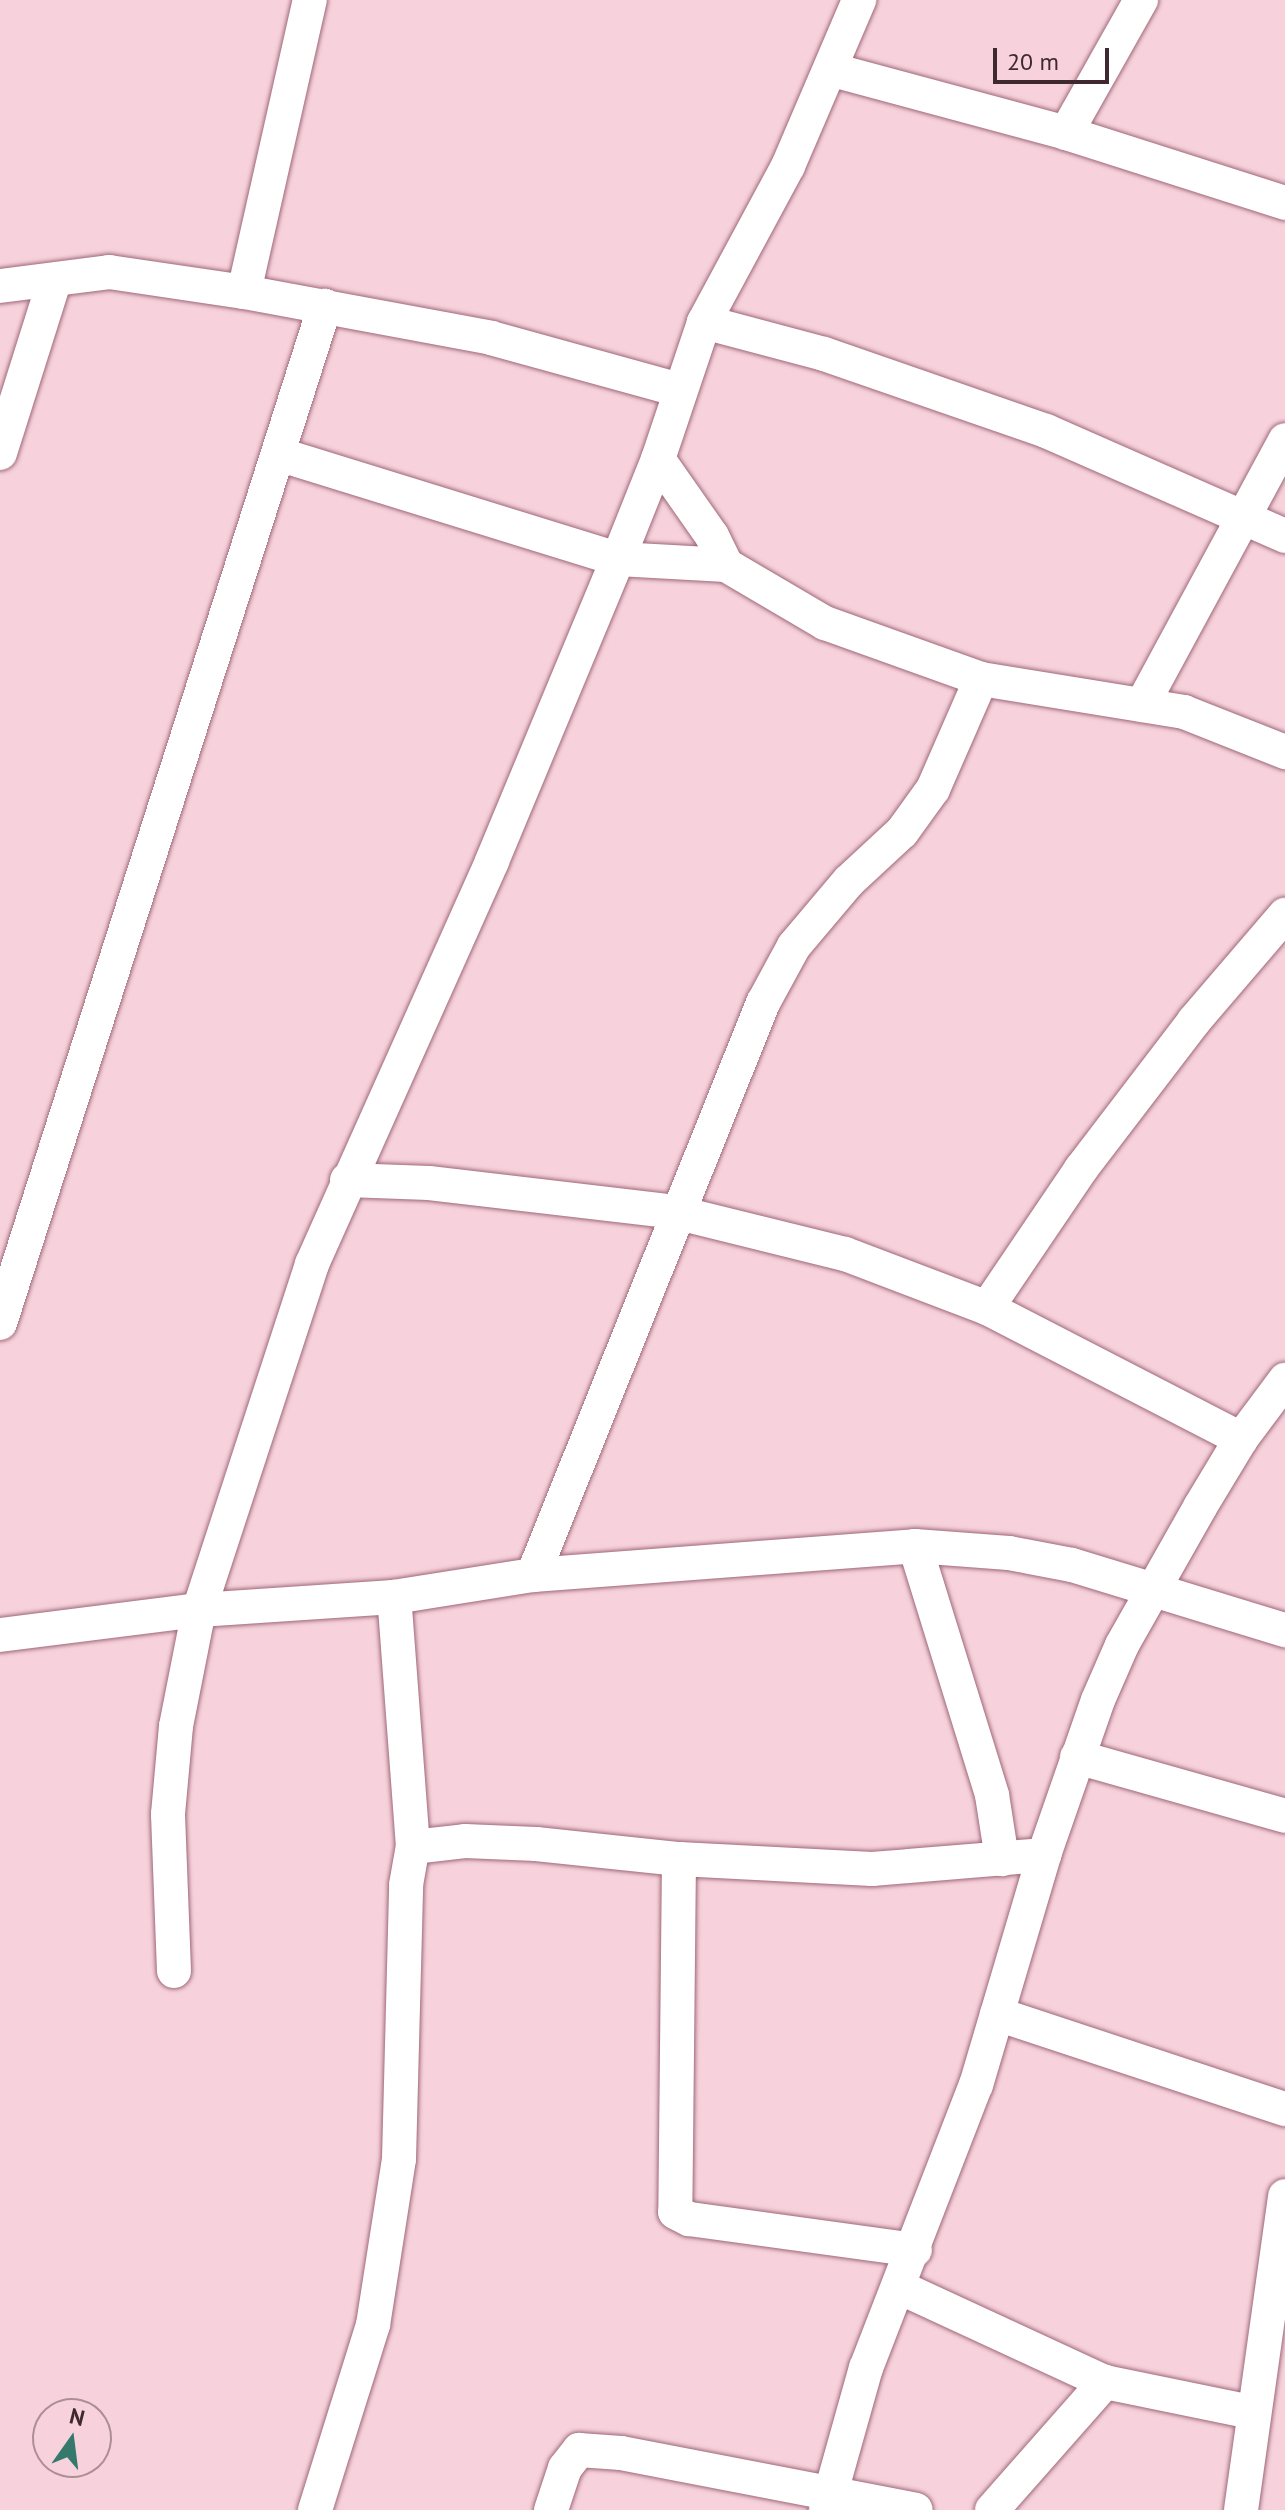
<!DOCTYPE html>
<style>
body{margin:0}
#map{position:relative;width:1285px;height:2510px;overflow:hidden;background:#f7d2dc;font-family:"PT Sans",sans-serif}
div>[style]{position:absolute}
.roads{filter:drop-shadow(0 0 2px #9f6879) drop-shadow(0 0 2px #9f6879)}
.street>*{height:34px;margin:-17px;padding:0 17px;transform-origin:17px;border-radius:17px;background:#fff}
span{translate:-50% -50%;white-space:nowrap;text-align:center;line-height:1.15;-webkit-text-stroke:7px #f7d2dc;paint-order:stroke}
.north{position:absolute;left:32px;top:2398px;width:80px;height:80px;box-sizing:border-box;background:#f7d2dc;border:2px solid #ad8e97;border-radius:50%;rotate:14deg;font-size:22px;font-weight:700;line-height:32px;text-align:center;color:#3f282f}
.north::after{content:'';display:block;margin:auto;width:28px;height:36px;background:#35796d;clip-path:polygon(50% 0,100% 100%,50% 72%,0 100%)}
.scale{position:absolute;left:993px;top:48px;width:116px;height:36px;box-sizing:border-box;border:4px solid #3f282f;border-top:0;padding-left:10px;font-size:24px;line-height:28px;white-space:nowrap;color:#3f282f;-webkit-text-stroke:6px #f7d2dc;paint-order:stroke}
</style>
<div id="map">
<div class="roads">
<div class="street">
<i style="left:833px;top:70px;width:241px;rotate:15.1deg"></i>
<i style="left:1066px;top:133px;width:230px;rotate:17.7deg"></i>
<i style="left:1066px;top:133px;width:153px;rotate:-60.6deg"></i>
<i style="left:0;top:286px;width:110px;rotate:-7.3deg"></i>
<i style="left:109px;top:272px;width:136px;rotate:8.4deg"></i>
<i style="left:244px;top:292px;width:251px;rotate:10.5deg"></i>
<i style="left:491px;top:338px;width:196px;rotate:15.4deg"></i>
<i style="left:244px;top:292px;width:299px;rotate:-77.3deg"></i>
<i style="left:704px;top:322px;width:124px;rotate:14.9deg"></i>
<i style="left:824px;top:354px;width:235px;rotate:19.1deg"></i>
<i style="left:1046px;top:431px;width:261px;rotate:23.7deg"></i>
<i style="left:0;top:453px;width:179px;rotate:-72.5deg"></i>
<i style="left:278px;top:454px;width:356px;rotate:17.2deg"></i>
<i style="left:618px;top:559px;width:108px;rotate:3.2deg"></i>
<i style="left:658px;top:459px;width:94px;rotate:55deg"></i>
<i style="left:712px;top:536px;width:32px;rotate:64deg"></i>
<i style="left:726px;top:565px;width:115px;rotate:30.4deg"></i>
<i style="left:825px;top:623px;width:166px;rotate:19.7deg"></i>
<i style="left:981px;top:679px;width:206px;rotate:9.2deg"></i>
<i style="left:1184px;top:712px;width:109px;rotate:21.6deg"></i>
<i style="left:1142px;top:705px;width:301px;rotate:-61.6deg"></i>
<i style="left:347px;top:1180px;width:82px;rotate:2.1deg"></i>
<i style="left:429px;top:1183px;width:248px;rotate:6.7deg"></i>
<i style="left:675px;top:1212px;width:175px;rotate:13.9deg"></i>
<i style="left:845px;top:1254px;width:152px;rotate:20.8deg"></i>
<i style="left:987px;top:1308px;width:286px;rotate:27.3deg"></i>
<i style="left:987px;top:1308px;width:168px;rotate:-55.9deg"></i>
<i style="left:1081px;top:1169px;width:186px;rotate:-52.6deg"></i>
<i style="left:1194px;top:1021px;width:140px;rotate:-49.4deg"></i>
<i style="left:0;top:1323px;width:1068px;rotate:-72.28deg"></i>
<i style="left:915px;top:1546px;width:261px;rotate:72.8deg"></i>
<i style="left:992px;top:1795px;width:65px;rotate:81.1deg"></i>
<i style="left:533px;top:1575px;width:617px;rotate:-68.1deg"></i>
<i style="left:763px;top:1003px;width:65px;rotate:-61.5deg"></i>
<i style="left:794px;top:946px;width:85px;rotate:-49.8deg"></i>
<i style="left:849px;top:881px;width:72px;rotate:-42.8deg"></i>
<i style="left:902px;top:832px;width:53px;rotate:-54.2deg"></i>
<i style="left:933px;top:789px;width:120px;rotate:-66.4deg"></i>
<i style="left:0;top:1635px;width:201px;rotate:-7.2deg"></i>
<i style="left:199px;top:1610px;width:195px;rotate:-3.8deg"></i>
<i style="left:394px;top:1597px;width:141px;rotate:-9deg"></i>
<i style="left:533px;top:1575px;width:383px;rotate:-4.3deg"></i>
<i style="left:915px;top:1546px;width:94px;rotate:4.3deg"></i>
<i style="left:1009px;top:1553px;width:64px;rotate:10.8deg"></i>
<i style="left:1072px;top:1565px;width:223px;rotate:17deg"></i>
<i style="left:1077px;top:1757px;width:216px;rotate:15.8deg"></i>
<i style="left:413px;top:1847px;width:52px;rotate:-6.6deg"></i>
<i style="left:465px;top:1841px;width:71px;rotate:2.4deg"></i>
<i style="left:536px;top:1844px;width:144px;rotate:6deg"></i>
<i style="left:679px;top:1859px;width:193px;rotate:3deg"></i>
<i style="left:872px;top:1869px;width:173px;rotate:-4.7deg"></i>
<i style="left:679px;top:1859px;width:353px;rotate:90.6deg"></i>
<i style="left:675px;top:2212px;width:16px;rotate:27deg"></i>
<i style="left:689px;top:2219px;width:228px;rotate:7.8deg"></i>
<i style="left:174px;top:1971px;width:157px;rotate:-92.2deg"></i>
<i style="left:168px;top:1814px;width:88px;rotate:-84.8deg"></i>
<i style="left:176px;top:1726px;width:118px;rotate:-78.8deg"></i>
<i style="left:199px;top:1610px;width:364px;rotate:-71.9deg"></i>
<i style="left:312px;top:1264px;width:441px;rotate:-65.9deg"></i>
<i style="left:492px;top:861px;width:327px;rotate:-67.4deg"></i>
<i style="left:618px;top:559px;width:108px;rotate:-68.2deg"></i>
<i style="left:658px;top:459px;width:145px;rotate:-71.4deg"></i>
<i style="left:704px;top:322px;width:177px;rotate:-61.7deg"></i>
<i style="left:788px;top:166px;width:181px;rotate:-66.8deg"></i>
<i style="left:997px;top:2014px;width:303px;rotate:18.3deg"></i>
<i style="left:899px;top:2287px;width:227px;rotate:24.8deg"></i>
<i style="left:1105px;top:2382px;width:149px;rotate:11.6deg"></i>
<i style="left:315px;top:2510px;width:194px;rotate:-72.6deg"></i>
<i style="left:373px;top:2325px;width:168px;rotate:-81.1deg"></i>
<i style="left:399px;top:2159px;width:274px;rotate:-88.5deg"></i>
<i style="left:406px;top:1885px;width:39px;rotate:-80deg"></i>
<i style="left:413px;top:1847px;width:251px;rotate:-94.3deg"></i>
<i style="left:551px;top:2510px;width:44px;rotate:-71.6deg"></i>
<i style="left:565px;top:2468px;width:23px;rotate:-52deg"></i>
<i style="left:579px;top:2450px;width:42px;rotate:4.1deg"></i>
<i style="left:621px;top:2453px;width:300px;rotate:10.9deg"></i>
<i style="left:826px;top:2510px;width:148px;rotate:-74.3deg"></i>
<i style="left:866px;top:2368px;width:304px;rotate:-68.8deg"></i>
<i style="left:976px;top:2085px;width:240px;rotate:-73.5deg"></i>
<i style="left:1044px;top:1855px;width:164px;rotate:-70.8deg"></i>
<i style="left:1098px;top:1700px;width:60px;rotate:-66.4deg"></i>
<i style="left:1122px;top:1645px;width:159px;rotate:-60.5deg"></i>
<i style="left:1200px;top:1507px;width:79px;rotate:-58.9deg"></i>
<i style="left:1241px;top:1439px;width:74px;rotate:-53.3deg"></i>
<i style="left:992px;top:2510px;width:171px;rotate:-48.6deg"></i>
<i style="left:1241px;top:2510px;width:317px;rotate:-82deg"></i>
</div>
</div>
<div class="north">N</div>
<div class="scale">20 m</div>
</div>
